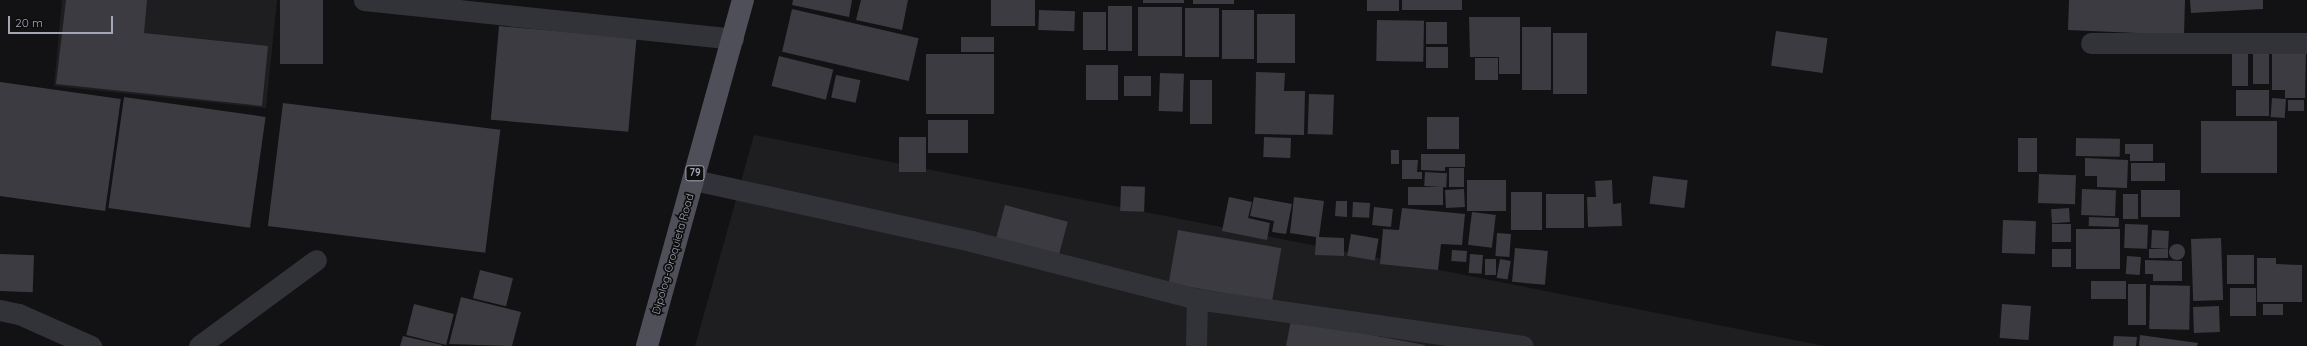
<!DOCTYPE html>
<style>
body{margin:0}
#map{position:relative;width:2307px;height:346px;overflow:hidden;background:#121113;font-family:Quicksand,sans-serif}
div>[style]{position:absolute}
.built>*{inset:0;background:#1e1d20}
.building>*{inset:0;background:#3c3b41;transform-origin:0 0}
.round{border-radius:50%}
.lane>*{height:21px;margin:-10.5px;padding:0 10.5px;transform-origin:10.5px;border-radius:10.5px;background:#323339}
.primary>*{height:22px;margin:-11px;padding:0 11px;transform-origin:11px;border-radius:11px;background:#4e4f58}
span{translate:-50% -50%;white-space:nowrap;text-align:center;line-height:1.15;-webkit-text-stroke:3.5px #0d0d0e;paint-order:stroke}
.shield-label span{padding:1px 3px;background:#0d0d0e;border:1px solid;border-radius:3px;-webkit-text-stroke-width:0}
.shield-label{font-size:10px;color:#a2a6b5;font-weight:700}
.street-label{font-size:11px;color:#a2a6b5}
.scale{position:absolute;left:8px;top:16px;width:105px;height:18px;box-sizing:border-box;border:2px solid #a2a6b5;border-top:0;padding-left:5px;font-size:12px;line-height:14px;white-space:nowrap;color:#a2a6b5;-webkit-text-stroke:3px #0d0d0e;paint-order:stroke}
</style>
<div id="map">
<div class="built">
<i style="clip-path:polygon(62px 0,277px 0,266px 108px,54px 86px)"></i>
<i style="clip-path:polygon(754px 135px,1825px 346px,695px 346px)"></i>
</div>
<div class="building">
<i style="clip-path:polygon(66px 0,147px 0,144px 33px,268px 46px,262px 106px,56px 84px)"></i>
<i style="left:280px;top:0;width:43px;height:64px"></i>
<i style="clip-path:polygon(793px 0,852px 0,849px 17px,792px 5px)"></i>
<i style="clip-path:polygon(861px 0,908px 0,902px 30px,856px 20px)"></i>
<i style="left:991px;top:0;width:44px;height:26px"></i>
<i style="left:1143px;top:0;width:41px;height:3px"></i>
<i style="left:1193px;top:0;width:41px;height:4px"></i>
<i style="left:1367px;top:0;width:32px;height:11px"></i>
<i style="left:1402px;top:0;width:60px;height:10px"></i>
<i style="clip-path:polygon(2069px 0,2185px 0,2184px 35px,2068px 30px)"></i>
<i style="clip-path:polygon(2190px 0,2263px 0,2263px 9px,2191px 13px)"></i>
<i style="left:1108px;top:6px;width:24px;height:45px"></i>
<i style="left:1138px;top:7px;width:44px;height:49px"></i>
<i style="left:1185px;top:8px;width:34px;height:49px"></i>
<i style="left:792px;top:9px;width:130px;height:44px;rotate:13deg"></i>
<i style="left:1039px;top:10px;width:36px;height:20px;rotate:2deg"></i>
<i style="left:1222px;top:10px;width:32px;height:49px"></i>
<i style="left:1083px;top:12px;width:23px;height:38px"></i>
<i style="left:1257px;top:14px;width:38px;height:49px"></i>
<i style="clip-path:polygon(1469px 17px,1520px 17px,1520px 74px,1499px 74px,1499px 57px,1470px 57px)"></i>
<i style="left:1377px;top:20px;width:47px;height:41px;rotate:1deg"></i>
<i style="left:1426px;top:22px;width:21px;height:22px"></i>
<i style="left:499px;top:26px;width:138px;height:94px;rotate:5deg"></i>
<i style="left:1522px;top:27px;width:29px;height:63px"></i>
<i style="left:1776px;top:31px;width:52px;height:35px;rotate:8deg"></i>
<i style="left:1553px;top:33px;width:34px;height:61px"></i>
<i style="left:961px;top:37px;width:33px;height:15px"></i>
<i style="left:1426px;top:47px;width:22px;height:21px"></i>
<i style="left:2253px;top:47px;width:16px;height:37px"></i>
<i style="clip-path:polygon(2272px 47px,2306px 48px,2305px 98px,2285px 98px,2285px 90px,2272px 90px)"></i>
<i style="left:926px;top:54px;width:68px;height:60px"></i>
<i style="left:2232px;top:54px;width:16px;height:32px"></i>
<i style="left:779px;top:56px;width:56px;height:31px;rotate:14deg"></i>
<i style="left:1475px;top:58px;width:23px;height:22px"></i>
<i style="left:1086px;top:65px;width:32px;height:35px"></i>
<i style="clip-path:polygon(1256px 72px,1285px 73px,1284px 91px,1305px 91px,1304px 135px,1255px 134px)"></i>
<i style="left:1160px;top:73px;width:24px;height:38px;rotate:2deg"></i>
<i style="left:836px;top:75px;width:25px;height:23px;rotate:12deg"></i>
<i style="left:1124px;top:76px;width:27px;height:20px"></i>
<i style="left:1190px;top:80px;width:22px;height:44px"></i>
<i style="left:0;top:82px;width:122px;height:113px;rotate:8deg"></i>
<i style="left:2236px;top:90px;width:33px;height:26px"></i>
<i style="left:1309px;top:94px;width:25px;height:40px;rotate:2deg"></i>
<i style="left:124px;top:97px;width:143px;height:112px;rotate:8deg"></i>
<i style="left:2272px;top:98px;width:14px;height:19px;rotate:4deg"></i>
<i style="left:2288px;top:100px;width:16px;height:11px"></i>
<i style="left:283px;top:103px;width:219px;height:124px;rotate:7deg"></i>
<i style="left:1427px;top:117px;width:32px;height:32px"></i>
<i style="left:928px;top:120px;width:40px;height:33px"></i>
<i style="left:2201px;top:121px;width:76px;height:52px"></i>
<i style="left:899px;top:137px;width:27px;height:35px"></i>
<i style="left:1264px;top:137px;width:27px;height:20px;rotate:2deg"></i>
<i style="left:2018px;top:138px;width:19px;height:34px"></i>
<i style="left:2076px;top:138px;width:44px;height:18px;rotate:1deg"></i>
<i style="clip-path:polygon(2125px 144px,2153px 144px,2153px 161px,2130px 161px,2130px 154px,2125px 154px)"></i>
<i style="left:1391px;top:150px;width:8px;height:14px"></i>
<i style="clip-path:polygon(1421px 154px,1465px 154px,1465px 167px,1445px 167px,1445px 171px,1421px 170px)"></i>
<i style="clip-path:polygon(2085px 158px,2128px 160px,2127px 188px,2097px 187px,2097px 176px,2085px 176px)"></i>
<i style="clip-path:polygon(1402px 160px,1418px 160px,1417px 172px,1422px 172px,1422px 179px,1402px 179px)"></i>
<i style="left:2131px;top:163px;width:34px;height:18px"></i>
<i style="left:1449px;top:168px;width:15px;height:19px"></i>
<i style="left:1425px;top:172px;width:22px;height:14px;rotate:3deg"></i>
<i style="left:2039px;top:174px;width:37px;height:29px;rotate:2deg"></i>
<i style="left:1653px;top:176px;width:35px;height:28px;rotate:7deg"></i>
<i style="left:1506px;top:180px;width:31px;height:39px;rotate:90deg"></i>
<i style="clip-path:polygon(1612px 180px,1613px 204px,1621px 203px,1622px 226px,1588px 227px,1587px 197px,1596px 197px,1595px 181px)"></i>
<i style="left:1121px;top:186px;width:24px;height:25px;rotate:2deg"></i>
<i style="left:1408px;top:187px;width:35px;height:18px"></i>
<i style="left:1464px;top:189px;width:18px;height:19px;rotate:87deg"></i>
<i style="left:2082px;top:189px;width:34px;height:26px;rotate:2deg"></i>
<i style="left:2141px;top:190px;width:39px;height:27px"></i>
<i style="left:1511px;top:192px;width:31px;height:38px"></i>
<i style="left:1546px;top:194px;width:38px;height:34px"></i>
<i style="left:2123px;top:194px;width:15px;height:25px"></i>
<i style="clip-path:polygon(1229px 197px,1252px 202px,1248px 218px,1270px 223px,1267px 240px,1222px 231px)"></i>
<i style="clip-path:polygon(1254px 197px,1292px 204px,1286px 234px,1272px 232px,1274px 221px,1250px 216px)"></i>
<i style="clip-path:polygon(1294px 197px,1324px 201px,1319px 237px,1344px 238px,1344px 256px,1315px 255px,1316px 237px,1290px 233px)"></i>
<i style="clip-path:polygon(1336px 201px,1347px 201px,1347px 217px,1335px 216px)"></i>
<i style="left:1353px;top:202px;width:17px;height:15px;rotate:3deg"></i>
<i style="left:1005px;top:205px;width:65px;height:38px;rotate:15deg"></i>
<i style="left:1374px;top:207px;width:19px;height:18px;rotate:6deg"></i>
<i style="clip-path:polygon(1402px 208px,1465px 214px,1462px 245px,1441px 244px,1438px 270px,1380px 264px,1383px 229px,1399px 230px)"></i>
<i style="left:2069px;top:208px;width:14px;height:18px;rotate:86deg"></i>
<i style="left:1472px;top:212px;width:24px;height:33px;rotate:7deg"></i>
<i style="left:2089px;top:217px;width:30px;height:9px;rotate:2deg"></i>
<i style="left:2003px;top:220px;width:33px;height:33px;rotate:2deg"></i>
<i style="left:2052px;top:224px;width:19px;height:18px"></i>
<i style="left:2125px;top:224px;width:23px;height:24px;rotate:2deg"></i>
<i style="left:2076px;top:229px;width:44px;height:40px"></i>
<i style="left:1178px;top:230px;width:105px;height:54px;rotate:10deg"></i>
<i style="left:2152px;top:230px;width:17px;height:18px;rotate:3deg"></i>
<i style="left:1497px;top:233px;width:14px;height:23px;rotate:4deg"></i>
<i style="left:1351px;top:234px;width:28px;height:22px;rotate:10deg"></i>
<i style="left:2221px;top:238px;width:62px;height:30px;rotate:88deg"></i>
<i class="round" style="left:2169px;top:244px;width:16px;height:16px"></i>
<i style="left:1515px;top:248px;width:33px;height:34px;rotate:5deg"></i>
<i style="left:2052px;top:249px;width:19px;height:18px"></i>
<i style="left:2149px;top:249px;width:19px;height:9px"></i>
<i style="left:1452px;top:250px;width:15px;height:11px;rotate:4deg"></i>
<i style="left:0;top:254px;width:34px;height:37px;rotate:2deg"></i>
<i style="left:1470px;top:254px;width:13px;height:19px;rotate:4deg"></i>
<i style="left:2227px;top:255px;width:27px;height:29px"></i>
<i style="left:2127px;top:256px;width:14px;height:18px;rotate:4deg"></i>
<i style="clip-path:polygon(2257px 258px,2276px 258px,2276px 264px,2302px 265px,2302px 302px,2257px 302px)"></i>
<i style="left:1485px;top:259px;width:11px;height:16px"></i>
<i style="left:1500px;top:259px;width:11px;height:19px;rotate:10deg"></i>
<i style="clip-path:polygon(2145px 260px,2182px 261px,2182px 281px,2153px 281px,2153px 274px,2145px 274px)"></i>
<i style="left:480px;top:270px;width:34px;height:29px;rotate:14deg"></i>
<i style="left:2091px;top:281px;width:35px;height:18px"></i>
<i style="left:2128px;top:284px;width:18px;height:41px"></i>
<i style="left:2150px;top:285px;width:40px;height:44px;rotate:1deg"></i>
<i style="left:2230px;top:288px;width:26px;height:28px"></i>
<i style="clip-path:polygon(461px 297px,521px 312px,512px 346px,449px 344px)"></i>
<i style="left:414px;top:304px;width:41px;height:32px;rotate:14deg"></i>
<i style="left:2002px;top:304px;width:29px;height:34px;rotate:4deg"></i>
<i style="left:2263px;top:304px;width:20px;height:11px"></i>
<i style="left:2219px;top:306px;width:26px;height:26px;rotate:88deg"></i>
<i style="clip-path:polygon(1291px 320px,1425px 345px,1425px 346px,1286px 346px)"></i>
<i style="clip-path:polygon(2140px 335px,2198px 343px,2197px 346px,2139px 346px)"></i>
<i style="clip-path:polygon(403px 336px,442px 345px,442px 346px,400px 346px)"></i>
<i style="clip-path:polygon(2114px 336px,2137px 337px,2136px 346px,2113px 346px)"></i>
</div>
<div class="lane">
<i style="left:364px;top:0;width:371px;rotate:6deg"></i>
<i style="left:2091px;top:43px;width:216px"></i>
<i style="left:694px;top:180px;width:284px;rotate:12.4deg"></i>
<i style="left:971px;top:241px;width:233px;rotate:14.4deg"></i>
<i style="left:1197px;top:299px;width:329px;rotate:8.2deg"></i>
<i style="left:0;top:310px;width:19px;rotate:12deg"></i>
<i style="left:19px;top:314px;width:79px;rotate:24deg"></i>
<i style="left:199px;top:346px;width:145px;rotate:-36.3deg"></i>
<i style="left:1196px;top:346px;width:47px;rotate:-88.8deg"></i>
</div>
<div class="primary">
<i style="left:647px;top:346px;width:359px;rotate:-74.5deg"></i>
</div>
<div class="shield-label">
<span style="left:695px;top:173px">79</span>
</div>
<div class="street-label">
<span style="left:673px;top:254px;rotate:-74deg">Dipolog-Oroquieta Road</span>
</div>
<div class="scale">20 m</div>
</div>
